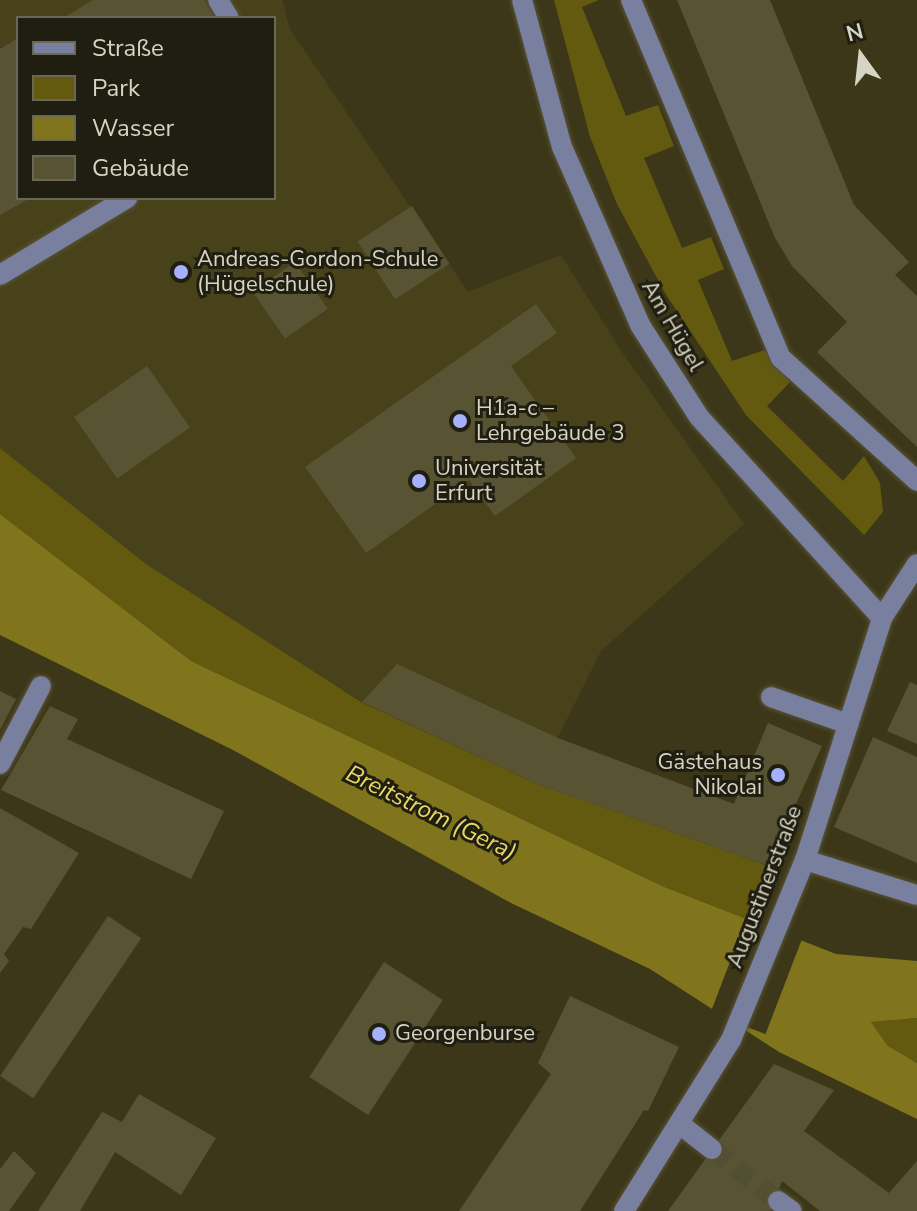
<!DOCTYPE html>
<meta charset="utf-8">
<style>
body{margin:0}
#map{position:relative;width:917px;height:1211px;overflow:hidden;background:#3c3718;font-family:"Nunito Sans",sans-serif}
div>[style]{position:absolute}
.built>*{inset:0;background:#474219}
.green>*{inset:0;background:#635a10}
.water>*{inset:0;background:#80751c}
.pier>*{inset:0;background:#3c3718;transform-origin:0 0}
.building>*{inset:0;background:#585433;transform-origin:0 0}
.minor-tunnel>*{height:20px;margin-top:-10px;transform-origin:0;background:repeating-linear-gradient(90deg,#534f32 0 20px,transparent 0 30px)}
.roads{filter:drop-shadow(0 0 2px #585337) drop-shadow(0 0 2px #585337)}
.minor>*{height:20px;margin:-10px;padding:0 10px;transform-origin:10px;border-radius:10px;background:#797f9e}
.dots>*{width:22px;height:22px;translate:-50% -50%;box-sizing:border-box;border:4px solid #201e11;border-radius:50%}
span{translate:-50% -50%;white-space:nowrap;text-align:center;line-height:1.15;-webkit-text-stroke:6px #201e11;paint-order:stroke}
.poi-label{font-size:22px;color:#d6d4c2}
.left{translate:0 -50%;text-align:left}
.right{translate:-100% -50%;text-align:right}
.street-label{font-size:22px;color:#d6d4c2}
.water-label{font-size:24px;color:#e7d866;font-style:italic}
.legend{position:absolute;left:16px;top:16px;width:260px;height:184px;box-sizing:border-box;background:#201e11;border:2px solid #696758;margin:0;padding:10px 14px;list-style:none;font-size:24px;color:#d6d4c2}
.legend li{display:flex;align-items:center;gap:16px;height:40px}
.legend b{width:40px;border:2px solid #696758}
.north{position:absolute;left:821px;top:16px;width:80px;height:80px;-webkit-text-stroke:6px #201e11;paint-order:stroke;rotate:345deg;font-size:22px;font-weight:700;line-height:32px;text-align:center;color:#d6d4c2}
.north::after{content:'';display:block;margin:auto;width:28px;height:36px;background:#d6d4c2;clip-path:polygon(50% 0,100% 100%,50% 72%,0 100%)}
</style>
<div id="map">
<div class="built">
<i style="clip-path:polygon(evenodd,0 0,282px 0,290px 29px,468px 292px,561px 255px,622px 352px,744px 524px,601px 651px,535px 783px,362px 702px,284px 655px,146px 564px,0 448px,0 0,18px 18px,274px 18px,274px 198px,18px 198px,18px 18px)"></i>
</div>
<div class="green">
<i style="clip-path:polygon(554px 0,599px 0,582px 7px,626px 116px,658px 105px,674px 146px,644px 158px,682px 248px,711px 237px,724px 269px,698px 280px,732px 361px,765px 350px,790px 382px,767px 406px,843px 481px,864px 456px,880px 483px,883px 512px,864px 535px,746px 415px,665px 293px,617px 204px,590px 137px)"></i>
<i style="clip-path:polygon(0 448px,146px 564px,361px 702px,535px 783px,768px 866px,747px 919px,662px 886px,191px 661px,0 514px)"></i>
<i style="clip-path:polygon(917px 1018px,917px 1063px,888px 1046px,871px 1022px)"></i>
</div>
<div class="water">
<i style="clip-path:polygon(0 514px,191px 661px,662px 886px,836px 954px,917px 961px,917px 1018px,871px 1022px,888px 1046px,917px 1063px,917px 1119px,779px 1052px,650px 969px,511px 903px,233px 750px,0 635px)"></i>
</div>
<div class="pier">
<i style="left:748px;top:915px;width:59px;height:105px;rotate:21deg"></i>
</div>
<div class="building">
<i style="clip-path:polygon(93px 0,204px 0,215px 18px,63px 18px)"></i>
<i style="clip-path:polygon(677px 0,770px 0,854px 205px,909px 262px,895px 275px,917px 296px,917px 447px,817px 352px,847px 322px,792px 266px,775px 238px)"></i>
<i style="clip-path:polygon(18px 38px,18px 198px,30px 198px,0 215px,0 49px)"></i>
<i style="left:412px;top:206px;width:69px;height:65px;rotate:57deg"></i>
<i style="left:295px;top:262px;width:57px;height:52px;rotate:55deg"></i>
<i style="clip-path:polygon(536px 304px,557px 333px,511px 366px,576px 458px,495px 516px,469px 480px,366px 553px,305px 467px)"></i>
<i style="left:147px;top:366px;width:75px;height:89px;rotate:55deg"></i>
<i style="clip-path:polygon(397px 664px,558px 738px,734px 804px,768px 723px,822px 746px,768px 866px,535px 783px,362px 702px)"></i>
<i style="clip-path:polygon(910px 682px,917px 685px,917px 744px,887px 731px)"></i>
<i style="clip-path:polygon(0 691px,16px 699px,0 730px)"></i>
<i style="clip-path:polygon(50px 706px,78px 719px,67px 739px,224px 811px,191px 879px,1px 790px)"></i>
<i style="clip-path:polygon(873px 737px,917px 757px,917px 863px,834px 827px)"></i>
<i style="clip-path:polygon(0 808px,79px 853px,31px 929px,23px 927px,4px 954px,9px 961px,0 973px)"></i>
<i style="left:108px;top:916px;width:40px;height:193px;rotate:34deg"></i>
<i style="left:384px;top:962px;width:70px;height:137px;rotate:33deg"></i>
<i style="clip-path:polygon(570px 996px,679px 1047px,648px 1111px,644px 1110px,580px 1211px,459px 1211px,551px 1074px,538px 1063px)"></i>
<i style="clip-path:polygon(774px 1064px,834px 1090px,804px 1131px,889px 1193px,917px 1161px,917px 1211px,820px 1211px,782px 1181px,771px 1211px,668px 1211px)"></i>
<i style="clip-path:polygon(139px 1094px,216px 1138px,181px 1195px,115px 1152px,80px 1211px,38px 1211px,102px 1112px,122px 1122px)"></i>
<i style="clip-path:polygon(14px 1151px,36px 1173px,9px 1211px,0 1211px,0 1169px)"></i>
</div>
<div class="minor-tunnel">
<i style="left:712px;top:1149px;width:84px;rotate:38.2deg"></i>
</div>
<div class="roads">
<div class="minor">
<i style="left:218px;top:0;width:21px;rotate:59deg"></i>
<i style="left:522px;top:0;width:152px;rotate:74.8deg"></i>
<i style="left:562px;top:147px;width:194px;rotate:66.3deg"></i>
<i style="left:640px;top:325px;width:109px;rotate:57.3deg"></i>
<i style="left:699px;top:417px;width:272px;rotate:47.7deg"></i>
<i style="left:631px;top:0;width:388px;rotate:67.3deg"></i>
<i style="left:781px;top:358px;width:183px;rotate:42.1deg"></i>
<i style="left:0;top:275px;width:149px;rotate:-31.2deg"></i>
<i style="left:771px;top:697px;width:82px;rotate:19.3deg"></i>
<i style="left:0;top:764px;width:88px;rotate:-62.3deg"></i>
<i style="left:805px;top:860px;width:117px;rotate:17.4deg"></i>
<i style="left:681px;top:1125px;width:39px;rotate:38deg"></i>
<i style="left:778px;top:1201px;width:17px;rotate:36deg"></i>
<i style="left:624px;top:1211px;width:202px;rotate:-58deg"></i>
<i style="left:731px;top:1040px;width:195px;rotate:-67.7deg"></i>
<i style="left:805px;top:860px;width:254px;rotate:-72.3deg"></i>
<i style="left:882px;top:618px;width:64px;rotate:-57.1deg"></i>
</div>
</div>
<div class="dots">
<i style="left:181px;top:272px;background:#a5b1fc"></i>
<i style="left:460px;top:421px;background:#a5b1fc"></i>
<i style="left:419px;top:481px;background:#a5b1fc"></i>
<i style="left:778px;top:775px;background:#a5b1fc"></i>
<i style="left:379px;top:1034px;background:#a5b1fc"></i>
</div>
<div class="poi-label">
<span class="left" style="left:197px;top:272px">Andreas-Gordon-Schule<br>(Hügelschule)</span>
<span class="left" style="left:476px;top:421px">H1a-c –<br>Lehrgebäude 3</span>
<span class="left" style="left:435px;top:481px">Universität<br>Erfurt</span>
<span class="right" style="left:762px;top:775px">Gästehaus<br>Nikolai</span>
<span class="left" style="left:395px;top:1034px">Georgenburse</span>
</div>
<div class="street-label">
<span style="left:672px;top:326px;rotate:60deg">Am Hügel</span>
<span style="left:765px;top:887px;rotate:-69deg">Augustinerstraße</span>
</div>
<div class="water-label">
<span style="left:431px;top:813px;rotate:26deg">Breitstrom (Gera)</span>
</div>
<ul class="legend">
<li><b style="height:10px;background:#797f9e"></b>Straße</li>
<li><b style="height:22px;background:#635a10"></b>Park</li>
<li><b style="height:22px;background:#80751c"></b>Wasser</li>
<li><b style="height:22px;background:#585433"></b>Gebäude</li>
</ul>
<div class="north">N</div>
</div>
